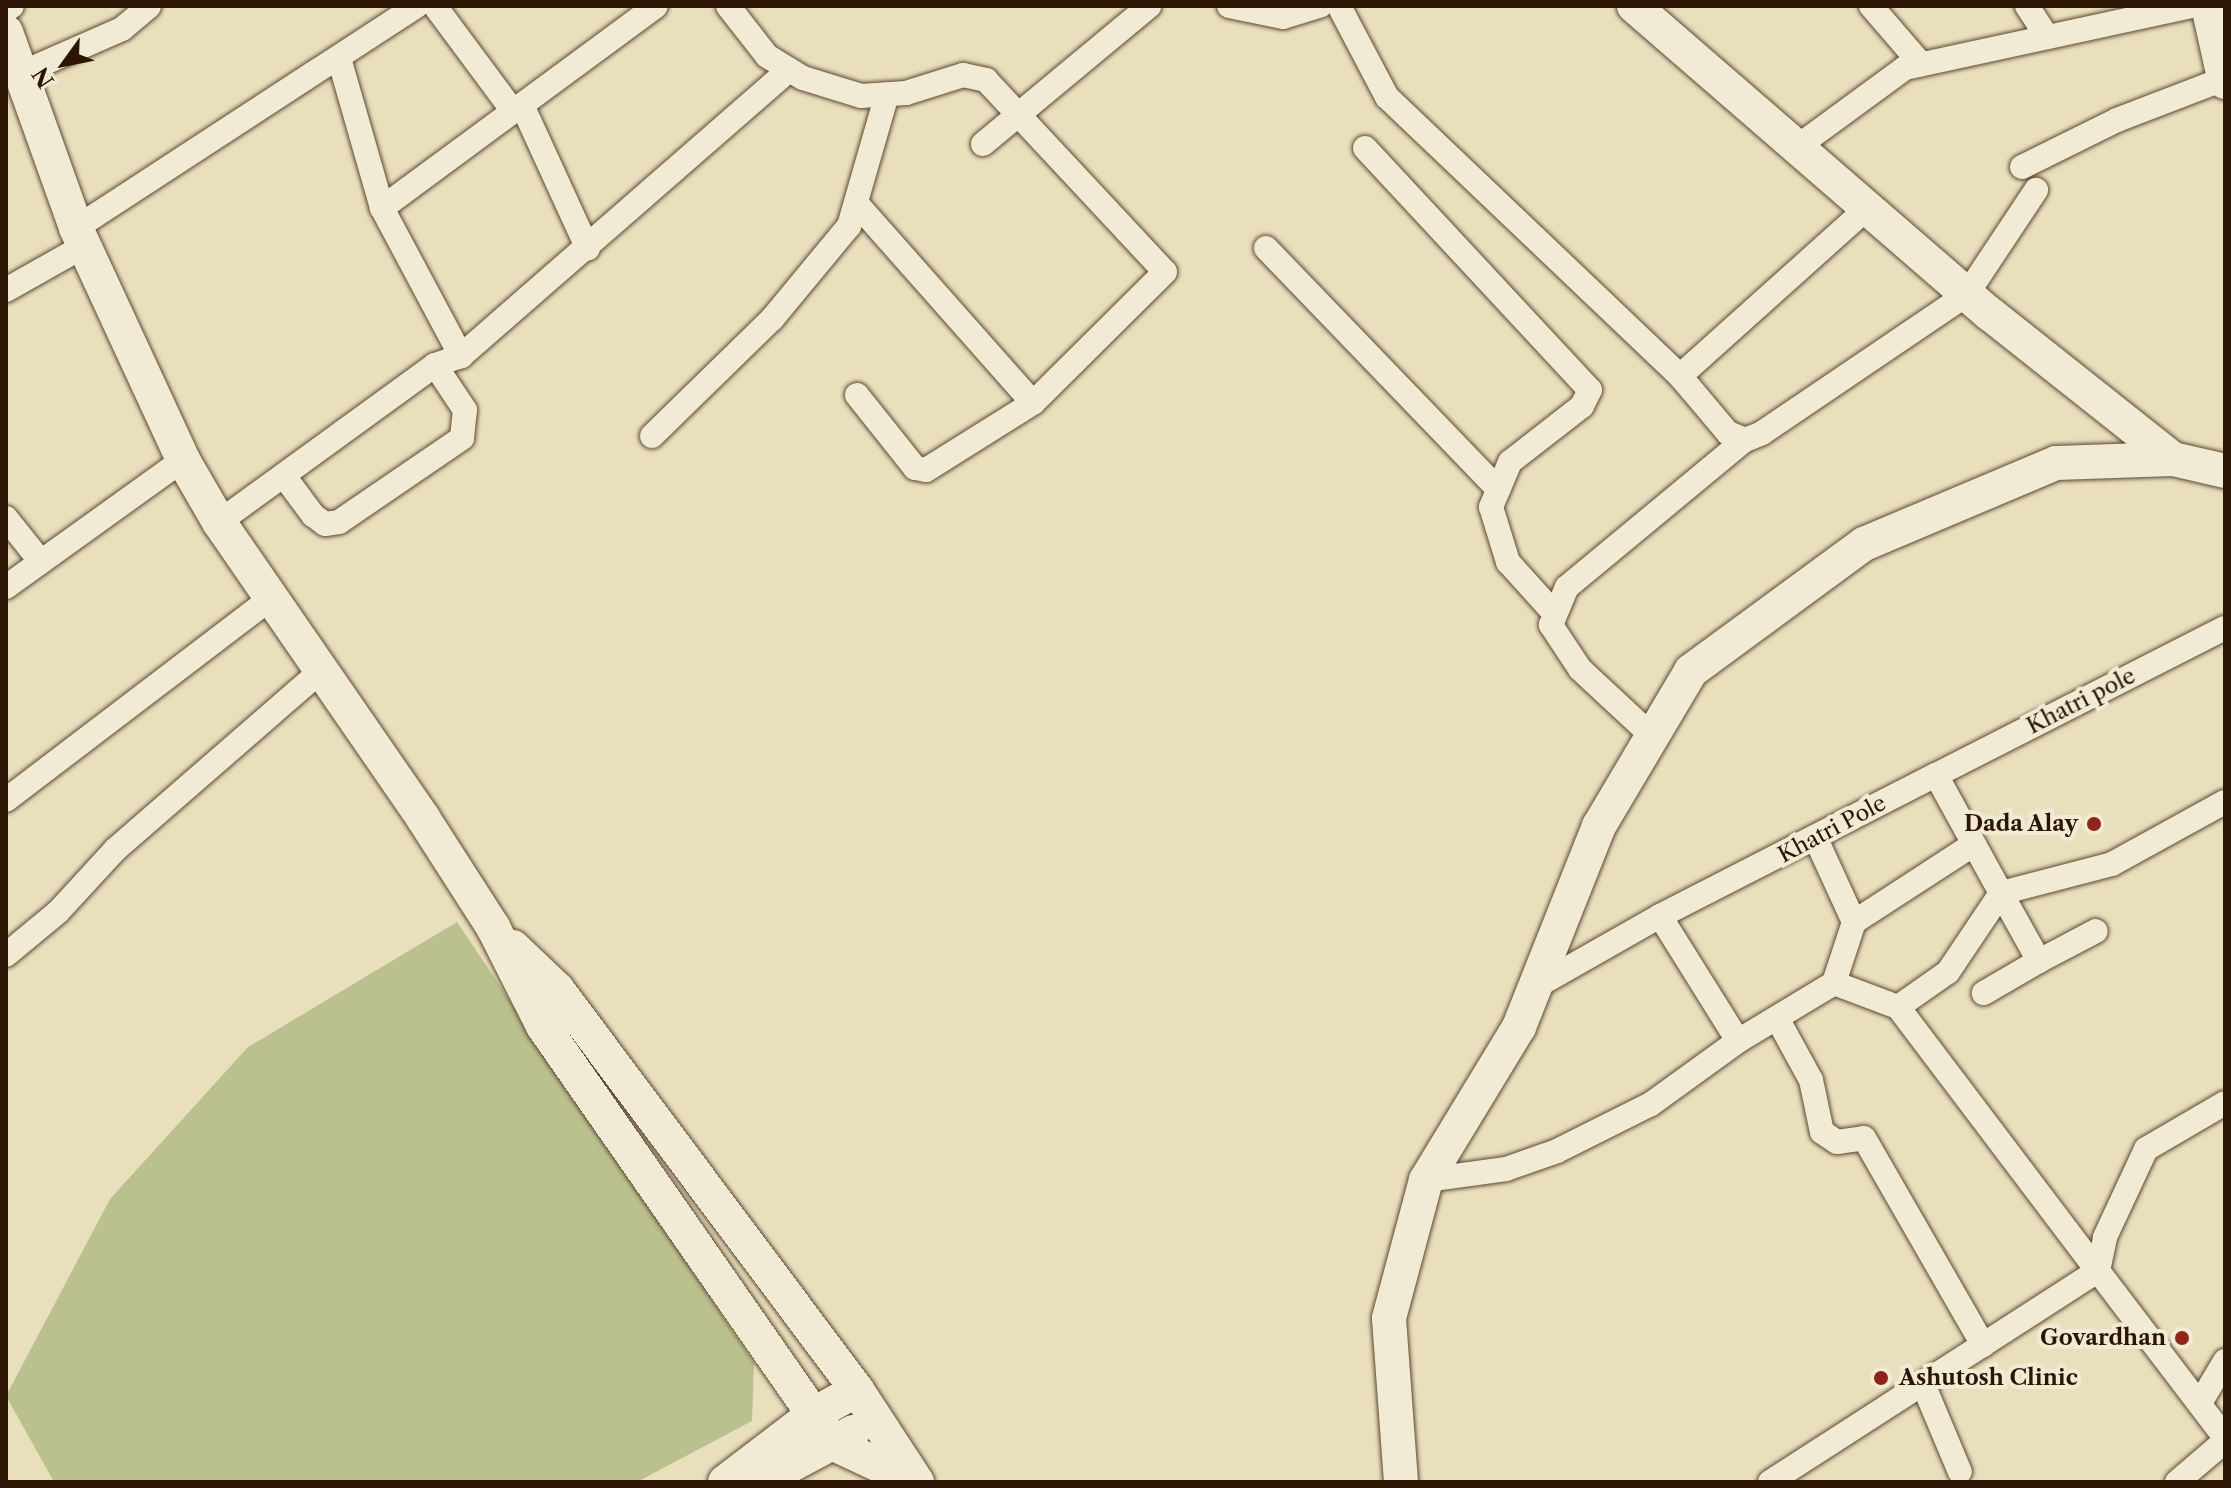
<!DOCTYPE html>
<style>
body{margin:0}
#map{position:relative;width:2231px;height:1488px;overflow:hidden;background:#eadfbd;font-family:"Libre Caslon Text",serif}
div>[style]{position:absolute}
.green>*{inset:0;background:#bbc18e}
.roads{filter:drop-shadow(0 0 2px #5c4832) drop-shadow(0 0 2px #5c4832)}
.street>*{height:24px;margin:-12px;padding:0 12px;transform-origin:12px;border-radius:12px;background:#f1ead4}
.secondary>*{height:34px;margin:-17px;padding:0 17px;transform-origin:17px;border-radius:17px;background:#f1ead4}
.dots>*{width:22px;height:22px;translate:-50% -50%;box-sizing:border-box;border:4px solid #f1ead4;border-radius:50%}
span{translate:-50% -50%;white-space:nowrap;text-align:center;line-height:1.15;-webkit-text-stroke:8px #f1ead4;paint-order:stroke}
.street-label{font-size:22px;color:#2c1503}
.poi-label{font-size:22px;color:#2c1503;font-weight:700}
.right{translate:-100% -50%;text-align:right}
.left{translate:0 -50%;text-align:left}
.frame{position:absolute;inset:0;border:8px solid #2c1503;pointer-events:none}
.north{position:absolute;left:24px;top:24px;width:80px;height:80px;-webkit-text-stroke:6px #f1ead4;paint-order:stroke;rotate:237deg;font-size:22px;font-weight:700;line-height:32px;text-align:center;color:#2c1503}
.north::after{content:'';display:block;margin:auto;width:28px;height:36px;background:#2c1503;clip-path:polygon(50% 0,100% 100%,50% 72%,0 100%)}
</style>
<div id="map">
<div class="green">
<i style="clip-path:polygon(457px 922px,754px 1363px,752px 1421px,637px 1482px,54px 1482px,6px 1396px,110px 1199px,248px 1047px)"></i>
</div>
<div class="roads">
<div class="street">
<i style="left:435px;top:6px;width:131px;rotate:53.4deg"></i>
<i style="left:728px;top:6px;width:63px;rotate:52deg"></i>
<i style="left:767px;top:56px;width:42px;rotate:31.4deg"></i>
<i style="left:803px;top:78px;width:61px;rotate:17.2deg"></i>
<i style="left:861px;top:96px;width:45px;rotate:-3.8deg"></i>
<i style="left:906px;top:93px;width:60px;rotate:-17.5deg"></i>
<i style="left:963px;top:75px;width:24px;rotate:12deg"></i>
<i style="left:986px;top:80px;width:262px;rotate:47deg"></i>
<i style="left:1165px;top:272px;width:186px;rotate:135.2deg"></i>
<i style="left:1033px;top:403px;width:267px;rotate:-131.5deg"></i>
<i style="left:1229px;top:6px;width:55px;rotate:11.5deg"></i>
<i style="left:1283px;top:17px;width:39px;rotate:-17deg"></i>
<i style="left:1339px;top:6px;width:103px;rotate:62.2deg"></i>
<i style="left:1387px;top:97px;width:405px;rotate:43.6deg"></i>
<i style="left:1680px;top:376px;width:251px;rotate:-41.9deg"></i>
<i style="left:1871px;top:6px;width:77px;rotate:49.2deg"></i>
<i style="left:2027px;top:6px;width:37px;rotate:57deg"></i>
<i style="left:6px;top:10px;width:7px;rotate:-34deg"></i>
<i style="left:339px;top:58px;width:156px;rotate:74deg"></i>
<i style="left:382px;top:208px;width:168px;rotate:61.9deg"></i>
<i style="left:24px;top:72px;width:107px;rotate:-23.7deg"></i>
<i style="left:122px;top:29px;width:35px;rotate:-40deg"></i>
<i style="left:522px;top:105px;width:158px;rotate:65.4deg"></i>
<i style="left:983px;top:144px;width:216px;rotate:-39.7deg"></i>
<i style="left:1797px;top:147px;width:134px;rotate:-36.2deg"></i>
<i style="left:1905px;top:68px;width:293px;rotate:-12.2deg"></i>
<i style="left:1365px;top:148px;width:330px;rotate:47.1deg"></i>
<i style="left:1590px;top:390px;width:18px;rotate:117deg"></i>
<i style="left:1582px;top:406px;width:91px;rotate:142.1deg"></i>
<i style="left:1510px;top:462px;width:49px;rotate:112.9deg"></i>
<i style="left:1491px;top:507px;width:58px;rotate:72.8deg"></i>
<i style="left:1508px;top:562px;width:70px;rotate:47.9deg"></i>
<i style="left:2022px;top:167px;width:106px;rotate:-26.3deg"></i>
<i style="left:2117px;top:120px;width:115px;rotate:-21deg"></i>
<i style="left:382px;top:208px;width:340px;rotate:-36.4deg"></i>
<i style="left:76px;top:228px;width:407px;rotate:-33.1deg"></i>
<i style="left:1266px;top:248px;width:335px;rotate:46.1deg"></i>
<i style="left:6px;top:290px;width:90px;rotate:-29.4deg"></i>
<i style="left:1680px;top:376px;width:75px;rotate:49.9deg"></i>
<i style="left:1728px;top:433px;width:18px;rotate:22deg"></i>
<i style="left:1745px;top:440px;width:18px;rotate:-22deg"></i>
<i style="left:1762px;top:433px;width:248px;rotate:-34.1deg"></i>
<i style="left:1967px;top:294px;width:125px;rotate:-56.4deg"></i>
<i style="left:857px;top:395px;width:93px;rotate:51.5deg"></i>
<i style="left:915px;top:468px;width:11px;rotate:10deg"></i>
<i style="left:926px;top:470px;width:126px;rotate:-32.1deg"></i>
<i style="left:652px;top:436px;width:168px;rotate:-44.3deg"></i>
<i style="left:772px;top:319px;width:121px;rotate:-50.4deg"></i>
<i style="left:849px;top:226px;width:137px;rotate:-73.9deg"></i>
<i style="left:284px;top:476px;width:49px;rotate:53.4deg"></i>
<i style="left:313px;top:515px;width:15px;rotate:37deg"></i>
<i style="left:325px;top:524px;width:14px;rotate:-8deg"></i>
<i style="left:339px;top:522px;width:149px;rotate:-34.3deg"></i>
<i style="left:462px;top:438px;width:28px;rotate:-84deg"></i>
<i style="left:465px;top:410px;width:54px;rotate:-123.7deg"></i>
<i style="left:6px;top:518px;width:56px;rotate:51.5deg"></i>
<i style="left:219px;top:522px;width:267px;rotate:-36deg"></i>
<i style="left:435px;top:365px;width:28px;rotate:-19deg"></i>
<i style="left:461px;top:356px;width:435px;rotate:-41.1deg"></i>
<i style="left:6px;top:587px;width:218px;rotate:-35.7deg"></i>
<i style="left:1652px;top:736px;width:98px;rotate:-137.1deg"></i>
<i style="left:1580px;top:669px;width:53px;rotate:-123.4deg"></i>
<i style="left:1551px;top:625px;width:41px;rotate:-67.2deg"></i>
<i style="left:1567px;top:587px;width:231px;rotate:-39.6deg"></i>
<i style="left:1936px;top:775px;width:324px;rotate:-27deg"></i>
<i style="left:6px;top:800px;width:335px;rotate:-37.3deg"></i>
<i style="left:1816px;top:839px;width:91px;rotate:65.4deg"></i>
<i style="left:1854px;top:922px;width:143px;rotate:-33deg"></i>
<i style="left:1660px;top:916px;width:147px;rotate:58deg"></i>
<i style="left:1738px;top:1041px;width:112px;rotate:-31.1deg"></i>
<i style="left:1854px;top:922px;width:64px;rotate:108.2deg"></i>
<i style="left:1834px;top:983px;width:68px;rotate:20.6deg"></i>
<i style="left:1898px;top:1007px;width:61px;rotate:-35deg"></i>
<i style="left:1948px;top:972px;width:95px;rotate:-56.1deg"></i>
<i style="left:2001px;top:893px;width:78px;rotate:60.8deg"></i>
<i style="left:2039px;top:961px;width:64px;rotate:149.8deg"></i>
<i style="left:6px;top:955px;width:67px;rotate:-39.6deg"></i>
<i style="left:58px;top:912px;width:86px;rotate:-47.4deg"></i>
<i style="left:116px;top:849px;width:276px;rotate:-41deg"></i>
<i style="left:2039px;top:961px;width:64px;rotate:-27.8deg"></i>
<i style="left:1535px;top:987px;width:144px;rotate:-29.6deg"></i>
<i style="left:1660px;top:916px;width:310px;rotate:-27.1deg"></i>
<i style="left:1936px;top:775px;width:135px;rotate:61.2deg"></i>
<i style="left:2001px;top:893px;width:115px;rotate:-14.6deg"></i>
<i style="left:2112px;top:864px;width:129px;rotate:-28.8deg"></i>
<i style="left:1898px;top:1007px;width:331px;rotate:52.9deg"></i>
<i style="left:1777px;top:1018px;width:71px;rotate:61.3deg"></i>
<i style="left:1811px;top:1080px;width:53px;rotate:78.1deg"></i>
<i style="left:1822px;top:1132px;width:18px;rotate:34deg"></i>
<i style="left:1837px;top:1142px;width:27px;rotate:-8deg"></i>
<i style="left:1864px;top:1138px;width:239px;rotate:60.1deg"></i>
<i style="left:1426px;top:1180px;width:81px;rotate:-7.8deg"></i>
<i style="left:1506px;top:1169px;width:54px;rotate:-19.4deg"></i>
<i style="left:1557px;top:1151px;width:105px;rotate:-26.6deg"></i>
<i style="left:1651px;top:1104px;width:107px;rotate:-35.9deg"></i>
<i style="left:2098px;top:1271px;width:35px;rotate:-78deg"></i>
<i style="left:2105px;top:1237px;width:97px;rotate:-65deg"></i>
<i style="left:2146px;top:1149px;width:91px;rotate:-30.2deg"></i>
<i style="left:1923px;top:1384px;width:95px;rotate:67.2deg"></i>
<i style="left:2200px;top:1403px;width:49px;rotate:-59.2deg"></i>
<i style="left:1770px;top:1482px;width:390px;rotate:-32.8deg"></i>
<i style="left:2098px;top:1271px;width:210px;rotate:52.7deg"></i>
<i style="left:2177px;top:1482px;width:63px;rotate:-40.5deg"></i>
</div>
<div class="secondary">
<i style="left:1634px;top:6px;width:471px;rotate:40.9deg"></i>
<i style="left:1990px;top:314px;width:233px;rotate:38.4deg"></i>
<i style="left:2208px;top:6px;width:78px;rotate:77.4deg"></i>
<i style="left:6px;top:32px;width:208px;rotate:70.3deg"></i>
<i style="left:76px;top:228px;width:255px;rotate:65.2deg"></i>
<i style="left:183px;top:460px;width:72px;rotate:59.9deg"></i>
<i style="left:219px;top:522px;width:359px;rotate:55.4deg"></i>
<i style="left:423px;top:818px;width:130px;rotate:57.3deg"></i>
<i style="left:493px;top:927px;width:111px;rotate:63.2deg"></i>
<i style="left:543px;top:1026px;width:509px;rotate:55.16deg"></i>
<i style="left:834px;top:1444px;width:89px;rotate:25.1deg"></i>
<i style="left:513px;top:947px;width:61px;rotate:43.7deg"></i>
<i style="left:557px;top:989px;width:501px;rotate:53.2deg"></i>
<i style="left:857px;top:1390px;width:110px;rotate:56.9deg"></i>
<i style="left:725px;top:1482px;width:112px;rotate:-37.4deg"></i>
<i style="left:814px;top:1414px;width:49px;rotate:-29.2deg"></i>
<i style="left:745px;top:1482px;width:34px;rotate:-17deg"></i>
<i style="left:778px;top:1472px;width:85px;rotate:-28.1deg"></i>
<i style="left:1401px;top:1482px;width:164px;rotate:-94.2deg"></i>
<i style="left:1389px;top:1318px;width:143px;rotate:-75deg"></i>
<i style="left:1426px;top:1180px;width:179px;rotate:-58.7deg"></i>
<i style="left:1519px;top:1027px;width:216px;rotate:-68.3deg"></i>
<i style="left:1599px;top:826px;width:180px;rotate:-59.3deg"></i>
<i style="left:1691px;top:671px;width:215px;rotate:-36.3deg"></i>
<i style="left:1864px;top:544px;width:208px;rotate:-22.9deg"></i>
<i style="left:2056px;top:463px;width:117px;rotate:-2deg"></i>
<i style="left:2173px;top:459px;width:53px;rotate:13deg"></i>
</div>
</div>
<div class="dots">
<i style="left:2094px;top:824px;background:#8f2418"></i>
<i style="left:2182px;top:1338px;background:#8f2418"></i>
<i style="left:1881px;top:1378px;background:#8f2418"></i>
</div>
<div class="street-label">
<span style="left:2081px;top:701px;rotate:-27deg">Khatri pole</span>
<span style="left:1832px;top:829px;rotate:-28deg">Khatri Pole</span>
</div>
<div class="poi-label">
<span class="right" style="left:2078px;top:824px">Dada Alay</span>
<span class="right" style="left:2166px;top:1338px">Govardhan</span>
<span class="left" style="left:1899px;top:1378px">Ashutosh Clinic</span>
</div>
<div class="frame"></div>
<div class="north">N</div>
</div>
